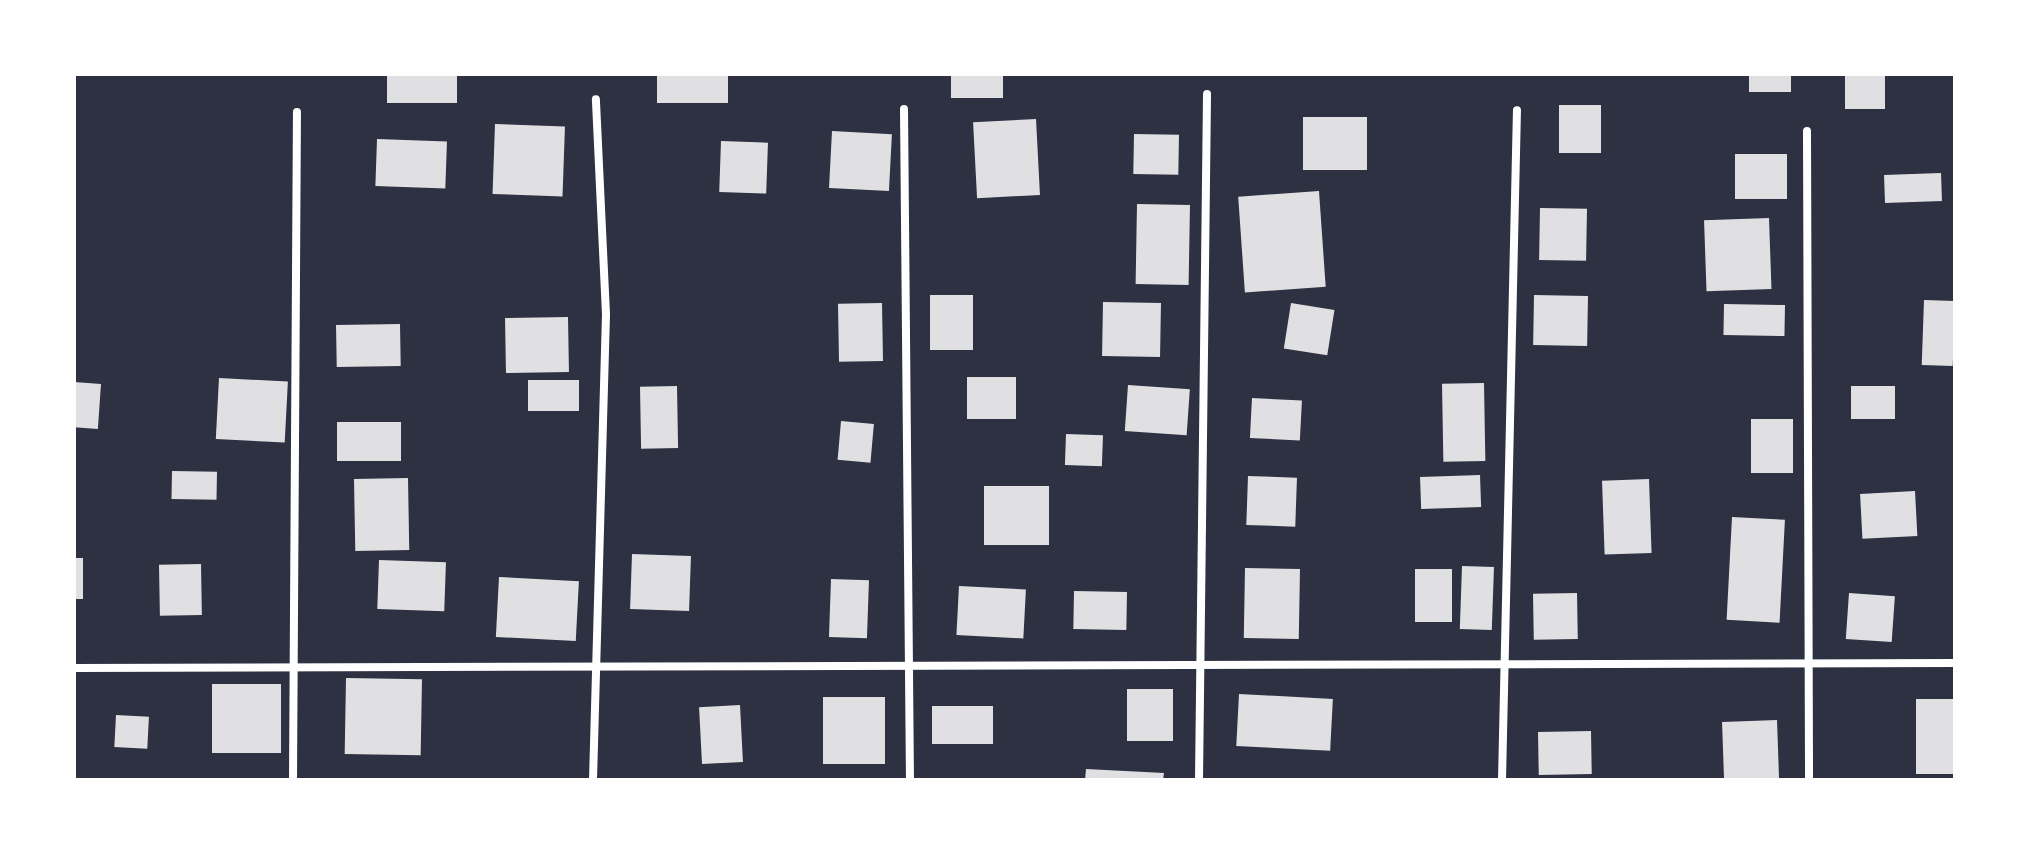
<!DOCTYPE html>
<style>
body{margin:0}
#map{position:relative;width:2029px;height:854px;overflow:hidden;background:#2d3142;font-family:"DM Sans",sans-serif}
div>[style]{position:absolute}
.building>*{inset:0;background:#e0e0e3;transform-origin:0 0}
.minor>*{height:8px;margin:-4px;padding:0 4px;transform-origin:4px;border-radius:4px;background:#fff}
span{translate:-50% -50%;white-space:nowrap;text-align:center;line-height:1.15;-webkit-text-stroke:8px #fff;paint-order:stroke}
.frame{position:absolute;inset:0;border:76px solid #fff;pointer-events:none}
</style>
<div id="map">
<div class="building">
<i style="left:387px;top:74px;width:70px;height:29px"></i>
<i style="left:657px;top:74px;width:71px;height:29px"></i>
<i style="left:951px;top:74px;width:52px;height:24px"></i>
<i style="left:1749px;top:74px;width:42px;height:18px"></i>
<i style="left:1845px;top:74px;width:40px;height:35px"></i>
<i style="left:1559px;top:105px;width:42px;height:48px"></i>
<i style="left:1367px;top:117px;width:53px;height:64px;rotate:90deg"></i>
<i style="left:1036px;top:119px;width:76px;height:63px;rotate:87deg"></i>
<i style="left:495px;top:124px;width:70px;height:70px;rotate:2deg"></i>
<i style="left:832px;top:131px;width:60px;height:57px;rotate:3deg"></i>
<i style="left:1134px;top:134px;width:45px;height:40px;rotate:1deg"></i>
<i style="left:377px;top:139px;width:70px;height:47px;rotate:2deg"></i>
<i style="left:721px;top:141px;width:47px;height:51px;rotate:2deg"></i>
<i style="left:1787px;top:154px;width:45px;height:52px;rotate:90deg"></i>
<i style="left:1941px;top:173px;width:28px;height:57px;rotate:88deg"></i>
<i style="left:1319px;top:191px;width:96px;height:81px;rotate:86deg"></i>
<i style="left:1137px;top:204px;width:53px;height:80px;rotate:1deg"></i>
<i style="left:1540px;top:208px;width:47px;height:52px;rotate:1deg"></i>
<i style="left:1769px;top:218px;width:71px;height:65px;rotate:88deg"></i>
<i style="left:930px;top:295px;width:43px;height:55px"></i>
<i style="left:1534px;top:295px;width:54px;height:50px;rotate:1deg"></i>
<i style="left:1924px;top:300px;width:31px;height:65px;rotate:2deg"></i>
<i style="left:1103px;top:302px;width:58px;height:54px;rotate:1deg"></i>
<i style="left:882px;top:303px;width:58px;height:44px;rotate:89deg"></i>
<i style="left:1291px;top:303px;width:44px;height:46px;rotate:9deg"></i>
<i style="left:1724px;top:304px;width:61px;height:31px;rotate:1deg"></i>
<i style="left:568px;top:317px;width:55px;height:63px;rotate:89deg"></i>
<i style="left:400px;top:324px;width:42px;height:64px;rotate:89deg"></i>
<i style="left:967px;top:377px;width:49px;height:42px"></i>
<i style="left:219px;top:378px;width:69px;height:61px;rotate:3deg"></i>
<i style="left:579px;top:380px;width:31px;height:51px;rotate:90deg"></i>
<i style="left:1484px;top:383px;width:78px;height:42px;rotate:89deg"></i>
<i style="left:101px;top:384px;width:45px;height:27px;rotate:94deg"></i>
<i style="left:1128px;top:385px;width:62px;height:46px;rotate:4deg"></i>
<i style="left:677px;top:386px;width:62px;height:37px;rotate:89deg"></i>
<i style="left:1851px;top:386px;width:44px;height:33px"></i>
<i style="left:1252px;top:398px;width:50px;height:40px;rotate:3deg"></i>
<i style="left:1751px;top:419px;width:42px;height:54px"></i>
<i style="left:841px;top:421px;width:33px;height:39px;rotate:5deg"></i>
<i style="left:401px;top:422px;width:39px;height:64px;rotate:90deg"></i>
<i style="left:1066px;top:434px;width:37px;height:31px;rotate:2deg"></i>
<i style="left:172px;top:471px;width:45px;height:28px;rotate:1deg"></i>
<i style="left:1480px;top:475px;width:32px;height:60px;rotate:88deg"></i>
<i style="left:1248px;top:476px;width:49px;height:49px;rotate:2deg"></i>
<i style="left:408px;top:478px;width:72px;height:54px;rotate:89deg"></i>
<i style="left:1649px;top:479px;width:74px;height:47px;rotate:88deg"></i>
<i style="left:1049px;top:486px;width:59px;height:65px;rotate:90deg"></i>
<i style="left:1915px;top:491px;width:45px;height:55px;rotate:87deg"></i>
<i style="left:1732px;top:517px;width:53px;height:103px;rotate:3deg"></i>
<i style="left:632px;top:554px;width:59px;height:55px;rotate:2deg"></i>
<i style="left:74px;top:558px;width:9px;height:41px"></i>
<i style="left:379px;top:560px;width:67px;height:49px;rotate:2deg"></i>
<i style="left:201px;top:564px;width:51px;height:42px;rotate:89deg"></i>
<i style="left:1462px;top:566px;width:32px;height:63px;rotate:2deg"></i>
<i style="left:1245px;top:568px;width:55px;height:70px;rotate:1deg"></i>
<i style="left:1415px;top:569px;width:37px;height:53px"></i>
<i style="left:499px;top:577px;width:80px;height:60px;rotate:3deg"></i>
<i style="left:831px;top:579px;width:38px;height:58px;rotate:2deg"></i>
<i style="left:959px;top:586px;width:67px;height:49px;rotate:3deg"></i>
<i style="left:1074px;top:591px;width:53px;height:38px;rotate:1deg"></i>
<i style="left:1577px;top:593px;width:46px;height:44px;rotate:89deg"></i>
<i style="left:1849px;top:593px;width:46px;height:46px;rotate:4deg"></i>
<i style="left:346px;top:678px;width:76px;height:76px;rotate:1deg"></i>
<i style="left:212px;top:684px;width:69px;height:69px"></i>
<i style="left:1127px;top:689px;width:46px;height:52px"></i>
<i style="left:1239px;top:694px;width:94px;height:52px;rotate:3deg"></i>
<i style="left:823px;top:697px;width:62px;height:67px"></i>
<i style="left:1955px;top:699px;width:75px;height:39px;rotate:90deg"></i>
<i style="left:740px;top:705px;width:57px;height:41px;rotate:87deg"></i>
<i style="left:993px;top:706px;width:38px;height:61px;rotate:90deg"></i>
<i style="left:116px;top:715px;width:33px;height:32px;rotate:3deg"></i>
<i style="left:1777px;top:720px;width:58px;height:55px;rotate:88deg"></i>
<i style="left:1591px;top:731px;width:43px;height:53px;rotate:89deg"></i>
<i style="clip-path:polygon(1086px 769px,1164px 773px,1163px 780px,1085px 780px)"></i>
</div>
<div class="minor">
<i style="left:904px;top:109px;width:671px;rotate:89.49deg"></i>
<i style="left:1807px;top:131px;width:649px;rotate:89.82deg"></i>
<i style="left:74px;top:668px;width:1881px;rotate:-0.15deg"></i>
<i style="left:293px;top:780px;width:668px;rotate:-89.66deg"></i>
<i style="left:593px;top:780px;width:466px;rotate:-88.4deg"></i>
<i style="left:606px;top:314px;width:215px;rotate:-92.7deg"></i>
<i style="left:1199px;top:780px;width:686px;rotate:-89.33deg"></i>
<i style="left:1502px;top:780px;width:670px;rotate:-88.72deg"></i>
</div>
<div class="frame"></div>
</div>
